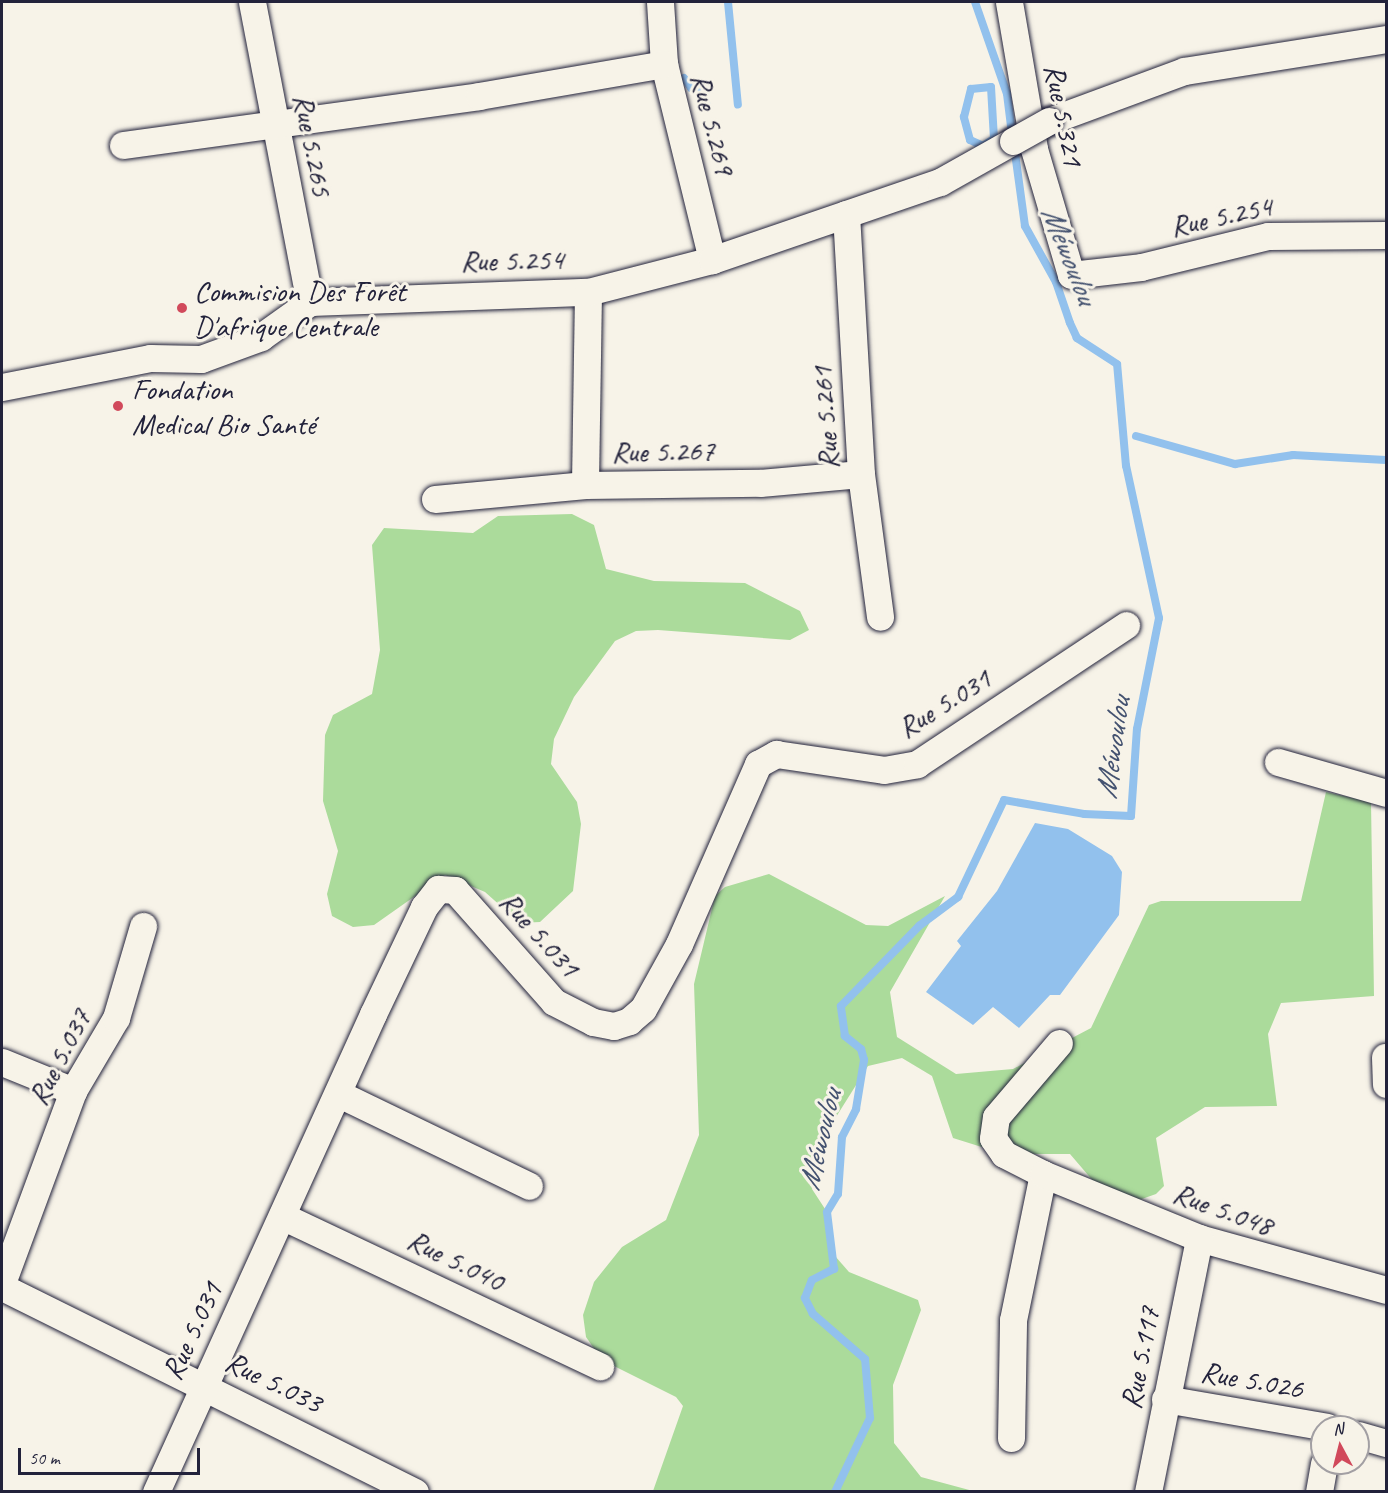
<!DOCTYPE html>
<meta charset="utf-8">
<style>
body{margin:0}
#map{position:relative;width:1388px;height:1493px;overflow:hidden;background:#f7f3e8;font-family:Caveat,sans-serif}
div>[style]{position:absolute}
.green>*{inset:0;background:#abdb9b}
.water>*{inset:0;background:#92c1ed}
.stream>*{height:8px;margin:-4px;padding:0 4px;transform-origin:4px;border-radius:4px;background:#92c1ed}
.roads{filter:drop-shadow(0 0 2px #22223b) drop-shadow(0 0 2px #22223b)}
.street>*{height:27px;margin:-13.5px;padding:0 13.5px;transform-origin:13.5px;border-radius:13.5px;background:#f7f3e8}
.bridges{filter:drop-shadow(0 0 2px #22223b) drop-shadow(0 0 2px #22223b)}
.street-bridge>*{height:27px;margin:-13.5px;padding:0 13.5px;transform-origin:13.5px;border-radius:13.5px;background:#f7f3e8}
.dots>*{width:16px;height:16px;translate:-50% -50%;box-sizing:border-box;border:3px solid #f7f3e8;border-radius:50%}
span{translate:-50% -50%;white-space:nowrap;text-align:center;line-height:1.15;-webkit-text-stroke:6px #f7f3e8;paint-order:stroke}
.street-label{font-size:30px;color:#22223b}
.poi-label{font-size:30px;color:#22223b}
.left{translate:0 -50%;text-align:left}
.water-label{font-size:32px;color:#445270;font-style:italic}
.frame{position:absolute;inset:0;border:3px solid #22223b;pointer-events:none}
.north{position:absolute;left:1310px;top:1415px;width:60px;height:60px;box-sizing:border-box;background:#f7f3e8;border:2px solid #a29fa3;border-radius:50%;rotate:353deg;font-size:16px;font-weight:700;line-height:24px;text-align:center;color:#22223b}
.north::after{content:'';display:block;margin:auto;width:21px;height:27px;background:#d1495b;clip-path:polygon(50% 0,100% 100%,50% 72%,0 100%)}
.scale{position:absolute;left:18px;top:1448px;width:182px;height:27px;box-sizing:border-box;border:3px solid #22223b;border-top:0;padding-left:8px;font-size:18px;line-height:21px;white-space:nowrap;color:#22223b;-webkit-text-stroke:4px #f7f3e8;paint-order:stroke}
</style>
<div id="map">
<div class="green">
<i style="clip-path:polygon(572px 514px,594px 525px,606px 569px,654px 581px,745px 583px,800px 611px,809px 630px,790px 640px,658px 630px,636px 631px,615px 641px,574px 697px,554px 739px,551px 764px,577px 802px,581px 824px,573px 891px,540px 922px,520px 923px,485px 892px,445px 875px,374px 925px,353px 927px,332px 916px,327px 894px,338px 851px,323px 801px,325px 735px,333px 715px,372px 694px,380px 650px,372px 545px,384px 528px,473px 533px,498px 516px)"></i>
<i style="clip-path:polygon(1326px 792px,1371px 802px,1374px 996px,1281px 1003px,1268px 1034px,1277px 1106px,1205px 1107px,1156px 1138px,1164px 1186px,1156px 1194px,1139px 1200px,1100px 1189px,1070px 1154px,1004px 1154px,953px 1138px,932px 1076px,902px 1058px,868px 1066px,831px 1125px,812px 1189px,827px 1212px,835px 1256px,849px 1272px,918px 1300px,921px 1310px,893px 1385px,894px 1443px,921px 1477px,973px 1491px,653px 1491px,683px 1406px,676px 1397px,602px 1360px,586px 1337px,583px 1315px,594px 1282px,622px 1247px,666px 1220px,699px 1135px,694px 984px,715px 896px,725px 887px,769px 874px,866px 925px,888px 926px,945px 896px,890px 992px,897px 1037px,956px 1074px,1013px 1069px,1091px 1028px,1149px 905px,1161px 901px,1301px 901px)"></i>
</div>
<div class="water">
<i style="clip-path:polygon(1035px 823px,1068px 829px,1112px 856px,1122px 872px,1119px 915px,1060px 995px,1050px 995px,1019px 1028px,993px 1007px,973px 1025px,926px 992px,961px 946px,957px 941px,997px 891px)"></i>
</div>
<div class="stream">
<i style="left:728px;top:2px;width:103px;rotate:84.5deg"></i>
<i style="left:975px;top:2px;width:97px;rotate:70.8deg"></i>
<i style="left:1007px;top:94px;width:40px;rotate:82.9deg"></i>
<i style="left:684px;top:78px;width:12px;rotate:55deg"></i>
<i style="left:691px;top:88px;width:12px;rotate:-5deg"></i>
<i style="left:703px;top:87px;width:21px;rotate:79deg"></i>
<i style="left:991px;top:87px;width:52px;rotate:86.7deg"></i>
<i style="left:994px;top:139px;width:13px;rotate:148deg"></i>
<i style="left:983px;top:146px;width:14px;rotate:-155deg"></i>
<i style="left:970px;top:140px;width:24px;rotate:-105deg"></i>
<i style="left:964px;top:117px;width:29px;rotate:-76deg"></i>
<i style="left:971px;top:89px;width:20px;rotate:-6deg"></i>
<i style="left:1136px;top:436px;width:103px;rotate:15.8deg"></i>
<i style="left:1235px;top:464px;width:59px;rotate:-8.8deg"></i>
<i style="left:1293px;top:455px;width:93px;rotate:3.1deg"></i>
<i style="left:835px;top:1492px;width:82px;rotate:-64.7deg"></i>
<i style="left:870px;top:1418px;width:59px;rotate:-94.8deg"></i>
<i style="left:865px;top:1359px;width:69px;rotate:-139.1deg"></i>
<i style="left:813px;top:1314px;width:18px;rotate:-117deg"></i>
<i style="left:805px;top:1298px;width:19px;rotate:-69deg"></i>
<i style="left:812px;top:1280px;width:25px;rotate:-27deg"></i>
<i style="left:834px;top:1269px;width:57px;rotate:-97deg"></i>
<i style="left:827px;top:1212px;width:21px;rotate:-59deg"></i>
<i style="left:838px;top:1194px;width:57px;rotate:-86deg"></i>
<i style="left:842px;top:1137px;width:31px;rotate:-63deg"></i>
<i style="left:856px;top:1109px;width:50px;rotate:-80.7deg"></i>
<i style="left:864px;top:1060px;width:11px;rotate:-105deg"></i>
<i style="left:861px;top:1049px;width:21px;rotate:-141deg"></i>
<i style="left:845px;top:1036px;width:30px;rotate:-98deg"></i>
<i style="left:841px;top:1006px;width:112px;rotate:-45.7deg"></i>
<i style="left:919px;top:926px;width:49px;rotate:-36.6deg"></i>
<i style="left:958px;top:897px;width:107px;rotate:-64.6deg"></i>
<i style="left:1004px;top:800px;width:81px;rotate:9.9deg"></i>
<i style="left:1084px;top:814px;width:47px;rotate:2.4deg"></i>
<i style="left:1131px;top:816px;width:87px;rotate:-86.1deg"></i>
<i style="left:1137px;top:729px;width:113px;rotate:-78.8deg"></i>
<i style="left:1159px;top:618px;width:156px;rotate:-102.2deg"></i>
<i style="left:1126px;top:466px;width:102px;rotate:-95deg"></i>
<i style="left:1117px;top:364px;width:48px;rotate:-147deg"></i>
<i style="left:1077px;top:338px;width:17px;rotate:-115deg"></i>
<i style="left:1070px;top:323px;width:43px;rotate:-108.9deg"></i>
<i style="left:1056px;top:282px;width:64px;rotate:-119deg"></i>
<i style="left:1025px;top:226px;width:81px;rotate:-97.8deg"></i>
</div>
<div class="roads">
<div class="street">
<i style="left:252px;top:2px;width:306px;rotate:79.1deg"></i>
<i style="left:660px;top:2px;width:62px;rotate:86.3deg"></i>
<i style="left:664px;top:64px;width:202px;rotate:76.2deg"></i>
<i style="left:1009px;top:2px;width:149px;rotate:80.3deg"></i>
<i style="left:1034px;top:149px;width:131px;rotate:73.6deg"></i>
<i style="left:1071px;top:275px;width:70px;rotate:-6.5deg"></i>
<i style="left:1141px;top:267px;width:131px;rotate:-13.7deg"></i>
<i style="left:1268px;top:236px;width:118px;rotate:-0.5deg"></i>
<i style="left:1049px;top:121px;width:144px;rotate:-20.3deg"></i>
<i style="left:1184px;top:71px;width:205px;rotate:-9deg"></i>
<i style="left:123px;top:145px;width:359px;rotate:-7.8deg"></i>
<i style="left:479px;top:96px;width:188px;rotate:-9.8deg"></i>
<i style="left:846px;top:214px;width:260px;rotate:86.7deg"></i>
<i style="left:861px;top:474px;width:144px;rotate:82.4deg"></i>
<i style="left:588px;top:292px;width:193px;rotate:90.9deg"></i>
<i style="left:585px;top:485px;width:175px;rotate:-0.7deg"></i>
<i style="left:760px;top:483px;width:101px;rotate:-5.1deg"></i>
<i style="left:2px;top:387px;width:151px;rotate:-11.1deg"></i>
<i style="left:150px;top:358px;width:51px;rotate:1.1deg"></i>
<i style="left:201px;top:359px;width:64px;rotate:-20.1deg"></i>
<i style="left:261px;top:337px;width:60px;rotate:-35.5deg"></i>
<i style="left:310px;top:302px;width:278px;rotate:-2.1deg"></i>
<i style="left:588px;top:292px;width:128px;rotate:-14.5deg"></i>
<i style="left:712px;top:260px;width:241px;rotate:-18.9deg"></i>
<i style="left:940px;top:182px;width:84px;rotate:-29.3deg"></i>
<i style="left:435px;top:499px;width:151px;rotate:-5.3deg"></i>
<i style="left:1278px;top:762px;width:112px;rotate:16deg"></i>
<i style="left:1385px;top:1057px;width:27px;rotate:88deg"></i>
<i style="left:2px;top:1062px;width:77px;rotate:22.2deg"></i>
<i style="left:339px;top:1094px;width:211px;rotate:25.8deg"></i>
<i style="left:1043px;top:1174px;width:44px;rotate:-152.9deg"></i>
<i style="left:1004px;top:1154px;width:19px;rotate:-125deg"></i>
<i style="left:993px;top:1138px;width:21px;rotate:-82deg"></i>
<i style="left:996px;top:1117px;width:97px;rotate:-49.6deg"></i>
<i style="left:282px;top:1216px;width:352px;rotate:25.3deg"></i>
<i style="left:2px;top:1283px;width:205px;rotate:-69.7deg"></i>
<i style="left:73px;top:1091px;width:85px;rotate:-59.5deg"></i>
<i style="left:116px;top:1018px;width:96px;rotate:-73.6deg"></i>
<i style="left:2px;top:1287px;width:461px;rotate:26.4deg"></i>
<i style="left:1165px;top:1399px;width:164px;rotate:9.8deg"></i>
<i style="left:1358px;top:1435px;width:29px;rotate:16deg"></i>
<i style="left:1011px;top:1438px;width:118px;rotate:-89deg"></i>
<i style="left:1013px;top:1320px;width:149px;rotate:-78.4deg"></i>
<i style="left:1043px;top:1174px;width:169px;rotate:22.3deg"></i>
<i style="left:1199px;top:1238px;width:194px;rotate:15.5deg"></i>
<i style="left:156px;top:1492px;width:525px;rotate:-65.58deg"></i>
<i style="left:373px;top:1014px;width:119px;rotate:-64.5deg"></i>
<i style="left:424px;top:907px;width:23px;rotate:-52deg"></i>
<i style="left:438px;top:889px;width:17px;rotate:3deg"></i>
<i style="left:455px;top:890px;width:149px;rotate:48.5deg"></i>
<i style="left:554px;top:1002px;width:44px;rotate:27.1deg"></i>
<i style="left:593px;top:1022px;width:21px;rotate:11deg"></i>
<i style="left:614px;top:1026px;width:16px;rotate:-18deg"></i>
<i style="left:629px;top:1021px;width:18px;rotate:-41deg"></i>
<i style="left:643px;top:1009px;width:74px;rotate:-61deg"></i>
<i style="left:679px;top:944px;width:197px;rotate:-66.3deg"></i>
<i style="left:758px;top:764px;width:21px;rotate:-29deg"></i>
<i style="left:776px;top:754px;width:109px;rotate:8.4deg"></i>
<i style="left:884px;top:770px;width:34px;rotate:-10deg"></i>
<i style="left:917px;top:764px;width:251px;rotate:-33.6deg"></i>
<i style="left:1148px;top:1492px;width:259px;rotate:-78.6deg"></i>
<i style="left:1319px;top:1492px;width:29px;rotate:-80deg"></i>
</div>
</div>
<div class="bridges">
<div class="street-bridge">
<i style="left:1013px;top:141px;width:41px;rotate:-29.1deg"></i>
</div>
</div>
<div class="dots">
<i style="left:182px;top:308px;background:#d1495b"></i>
<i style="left:118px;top:406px;background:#d1495b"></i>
</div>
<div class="street-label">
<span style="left:1064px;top:115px;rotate:79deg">Rue 5.321</span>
<span style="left:713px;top:124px;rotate:76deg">Rue 5.269</span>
<span style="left:313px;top:145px;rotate:79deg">Rue 5.265</span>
<span style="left:1221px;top:216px;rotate:-12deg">Rue 5.254</span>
<span style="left:512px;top:260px;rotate:-1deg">Rue 5.254</span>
<span style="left:825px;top:418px;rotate:-94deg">Rue 5.261</span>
<span style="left:663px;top:451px;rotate:-1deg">Rue 5.267</span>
<span style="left:944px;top:703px;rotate:-32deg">Rue 5.031</span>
<span style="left:540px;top:934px;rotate:48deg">Rue 5.031</span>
<span style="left:59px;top:1057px;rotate:-63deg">Rue 5.037</span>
<span style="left:1223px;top:1209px;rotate:20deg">Rue 5.048</span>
<span style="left:456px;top:1260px;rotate:26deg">Rue 5.040</span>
<span style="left:192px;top:1331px;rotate:-65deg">Rue 5.031</span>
<span style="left:1140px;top:1358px;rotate:-79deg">Rue 5.117</span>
<span style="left:1252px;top:1380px;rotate:10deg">Rue 5.026</span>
<span style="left:274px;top:1382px;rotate:26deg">Rue 5.033</span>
</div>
<div class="poi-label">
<span class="left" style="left:194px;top:308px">Commision Des Forêt<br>D'afrique Centrale</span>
<span class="left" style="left:132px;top:406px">Fondation<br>Medical Bio Santé</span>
</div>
<div class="water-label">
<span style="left:1069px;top:255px;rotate:68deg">Méwoulou</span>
<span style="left:1113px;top:748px;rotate:-82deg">Méwoulou</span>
<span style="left:820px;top:1140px;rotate:-77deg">Méwoulou</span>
</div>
<div class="frame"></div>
<div class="north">N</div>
<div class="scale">50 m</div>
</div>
